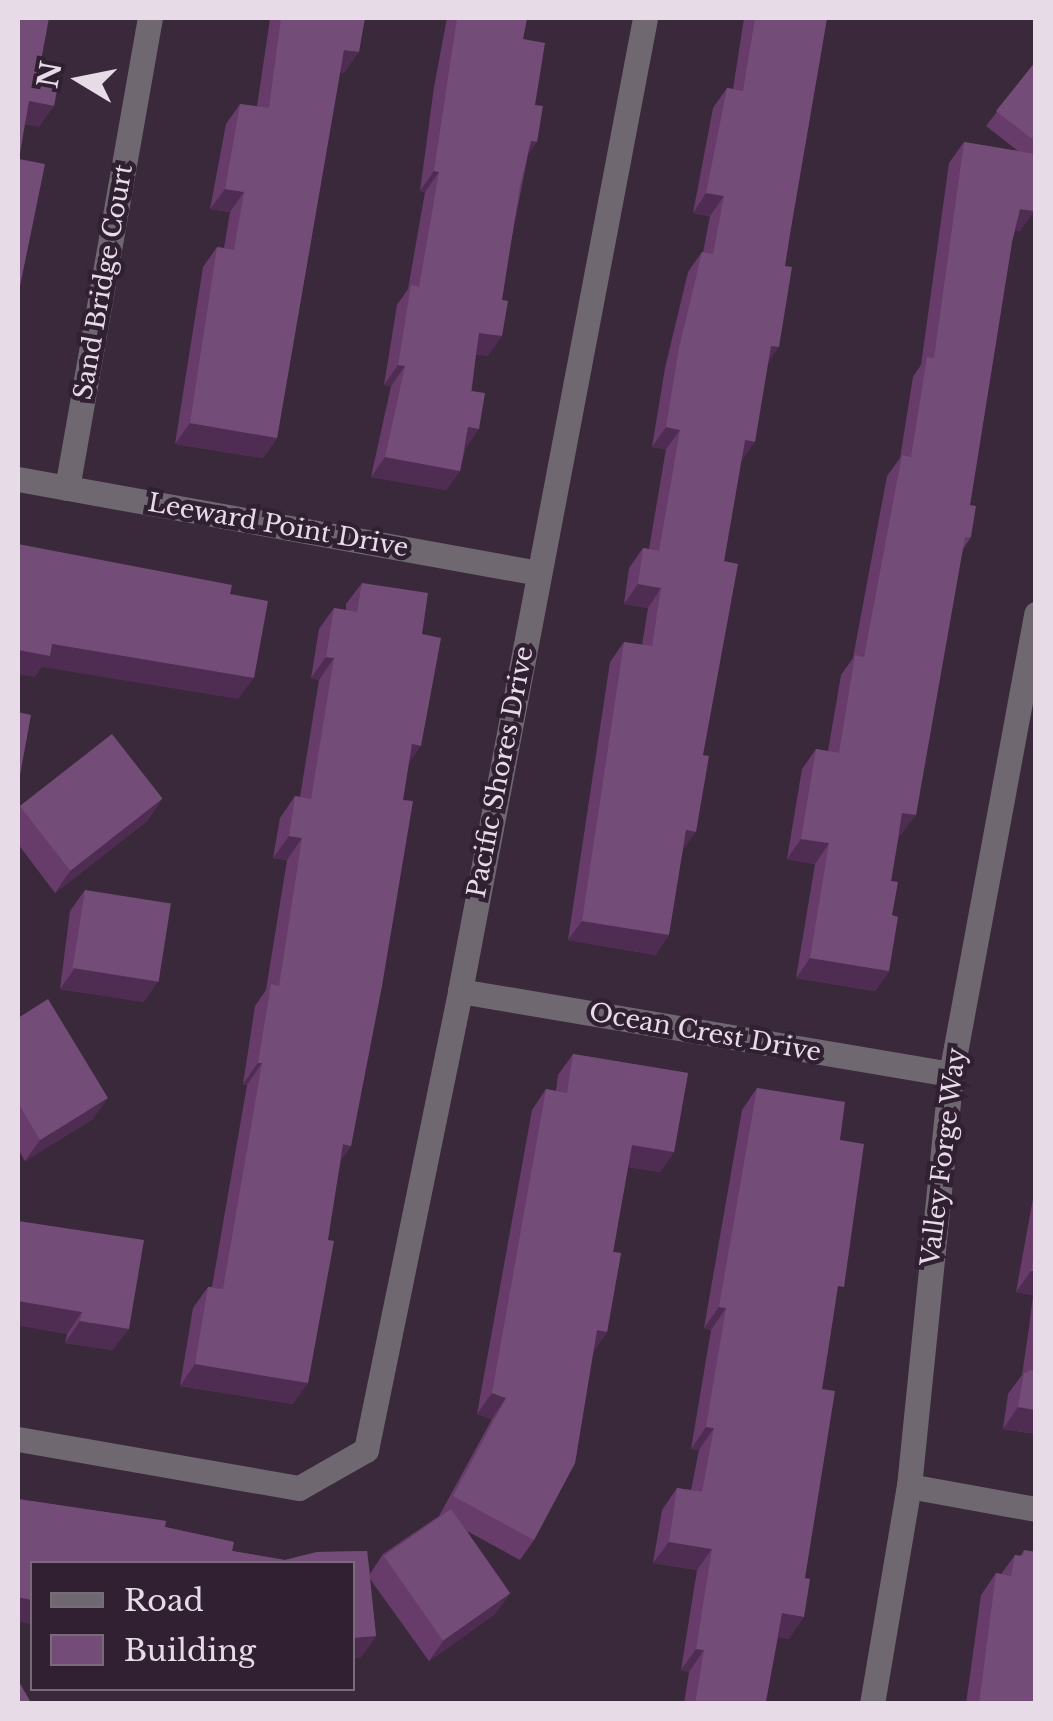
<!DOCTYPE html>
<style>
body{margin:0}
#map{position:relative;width:1053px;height:1721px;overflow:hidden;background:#3a293b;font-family:"Libre Baskerville",serif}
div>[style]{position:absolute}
.minor>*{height:25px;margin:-12.5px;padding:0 12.5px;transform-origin:12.5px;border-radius:12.5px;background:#706871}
.wall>*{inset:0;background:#673b6a}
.shaded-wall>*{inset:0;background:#4f2d52}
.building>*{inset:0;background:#744c78;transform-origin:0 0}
span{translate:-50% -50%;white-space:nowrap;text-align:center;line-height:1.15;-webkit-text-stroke:9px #302031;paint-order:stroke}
.street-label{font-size:25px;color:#e6dbe7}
.frame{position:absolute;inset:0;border:20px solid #e6dbe7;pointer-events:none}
.legend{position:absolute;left:30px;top:1561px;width:325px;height:130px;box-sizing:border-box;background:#302031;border:2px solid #796b7a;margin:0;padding:12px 18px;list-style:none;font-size:30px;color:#e6dbe7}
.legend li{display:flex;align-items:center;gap:20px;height:50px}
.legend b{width:50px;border:2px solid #796b7a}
.north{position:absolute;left:30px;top:30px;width:100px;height:100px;-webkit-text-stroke:8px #302031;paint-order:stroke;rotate:280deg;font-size:28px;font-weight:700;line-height:40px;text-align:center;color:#e6dbe7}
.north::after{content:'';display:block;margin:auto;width:35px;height:45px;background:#e6dbe7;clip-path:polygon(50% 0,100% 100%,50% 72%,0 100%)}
</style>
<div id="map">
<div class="minor">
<i style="left:18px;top:479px;width:529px;rotate:10.23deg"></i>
<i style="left:67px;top:488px;width:477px;rotate:-80deg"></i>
<i style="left:460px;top:991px;width:498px;rotate:9.6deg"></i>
<i style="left:18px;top:1439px;width:285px;rotate:9.9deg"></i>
<i style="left:299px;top:1488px;width:77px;rotate:-29.6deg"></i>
<i style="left:366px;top:1450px;width:469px;rotate:-78.4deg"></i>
<i style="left:460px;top:991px;width:990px;rotate:-79.23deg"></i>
<i style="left:909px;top:1486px;width:129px;rotate:10.3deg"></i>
<i style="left:872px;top:1704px;width:221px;rotate:-80.4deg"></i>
<i style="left:909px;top:1486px;width:414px;rotate:-84.2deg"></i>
<i style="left:951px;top:1074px;width:468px;rotate:-79.5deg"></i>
</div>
<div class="wall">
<i style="clip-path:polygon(447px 18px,527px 18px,523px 39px,528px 155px,488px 356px,476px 354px,465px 449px,460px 471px,446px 490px,371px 477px,391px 386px,384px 385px,397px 305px,408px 289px,425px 192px,420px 191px,434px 87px)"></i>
<i style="clip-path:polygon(744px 18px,827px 18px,768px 363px,741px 462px,724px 561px,683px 850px,656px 955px,568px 940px,610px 662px,624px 642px,642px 645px,648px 608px,624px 604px,629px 568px,643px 548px,649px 549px,666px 449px,652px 447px,665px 368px,688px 272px,702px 252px,703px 253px,710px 216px,693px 213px,713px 108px,727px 88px,733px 89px)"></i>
<i style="clip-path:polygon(270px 19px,365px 18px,344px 73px,340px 72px,277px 438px,263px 458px,175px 444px,203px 267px,217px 247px,224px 248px,230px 212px,210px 209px,226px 124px,240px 104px,257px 106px)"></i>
<i style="clip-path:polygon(1036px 61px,1036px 205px,1020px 231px,1015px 230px,1012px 242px,970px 505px,971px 537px,963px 549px,901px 835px,899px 835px,891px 881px,892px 915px,889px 971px,875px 991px,796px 978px,815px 864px,787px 859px,802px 769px,816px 749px,828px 751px,841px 675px,853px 658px,887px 476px,900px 458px,913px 377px,921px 365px,949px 163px,964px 142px,1018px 151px,986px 126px)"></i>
<i style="clip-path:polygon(362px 583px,422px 634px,408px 764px,351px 1146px,341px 1160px,293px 1404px,180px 1386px,193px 1308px,208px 1287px,212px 1287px,247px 1085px,243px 1084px,255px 1006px,266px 990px,287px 860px,273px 858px,280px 818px,295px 796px,300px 797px,319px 680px,311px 678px,319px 629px,334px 608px,346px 610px,346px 604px)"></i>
<i style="clip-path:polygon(162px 799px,147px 821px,55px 893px,18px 844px,18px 809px,20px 806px)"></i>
<i style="clip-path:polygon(85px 890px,144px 1002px,60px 989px,70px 911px)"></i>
<i style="clip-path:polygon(18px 1018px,93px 1119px,25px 1161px,18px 1149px)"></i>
<i style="clip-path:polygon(573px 1054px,688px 1073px,674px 1152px,660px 1172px,628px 1167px,613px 1252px,621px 1253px,607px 1332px,593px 1352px,575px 1463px,534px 1540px,520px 1560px,467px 1531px,510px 1593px,495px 1614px,429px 1661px,370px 1579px,376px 1636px,361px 1657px,352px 1658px,352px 1564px,32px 1564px,32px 1624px,18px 1621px,18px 1499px,166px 1521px,165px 1527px,234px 1542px,232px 1551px,285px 1560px,317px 1552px,367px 1551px,370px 1574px,383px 1554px,439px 1516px,492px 1419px,477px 1414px,532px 1110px,546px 1089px,556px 1091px,558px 1075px)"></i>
<i style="clip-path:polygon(757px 1088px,840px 1140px,836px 1298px,822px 1389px,789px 1639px,778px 1637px,766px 1701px,775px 1704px,684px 1704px,689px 1672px,681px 1670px,697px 1570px,653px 1563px,662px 1510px,677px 1488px,691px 1490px,699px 1450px,691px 1449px,711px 1330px,704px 1328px,742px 1110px)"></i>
<i style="clip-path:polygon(1036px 1182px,1036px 1434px,1003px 1429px,1008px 1394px,1022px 1375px,1029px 1328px,1033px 1295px,1016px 1292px)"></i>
<i style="clip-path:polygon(18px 1221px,113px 1350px,65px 1343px,67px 1334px,18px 1325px)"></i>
<i style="clip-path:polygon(1024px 1550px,1036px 1704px,966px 1704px,981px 1595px,996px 1573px,1001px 1574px,1015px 1555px,1020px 1556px)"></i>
</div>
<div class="shaded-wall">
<i style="clip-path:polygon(344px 50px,359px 52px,344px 73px,330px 70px)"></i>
<i style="clip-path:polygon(29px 101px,54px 106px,39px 127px,18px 123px)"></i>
<i style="clip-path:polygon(531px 141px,537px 142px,523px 162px)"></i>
<i style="clip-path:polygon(434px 171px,439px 172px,425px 192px,420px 191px)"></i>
<i style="clip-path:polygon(225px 189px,244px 192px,230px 212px,210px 209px)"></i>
<i style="clip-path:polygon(706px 193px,724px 196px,710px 216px,693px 213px)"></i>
<i style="clip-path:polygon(1020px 209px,1035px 211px,1020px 231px,1006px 229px)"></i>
<i style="clip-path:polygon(479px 333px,502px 336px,488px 356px,465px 353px)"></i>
<i style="clip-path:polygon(771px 346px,779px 347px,765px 367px)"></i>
<i style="clip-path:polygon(398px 365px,405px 366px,391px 386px,384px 385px)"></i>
<i style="clip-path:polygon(190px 423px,277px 438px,263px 458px,175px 444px)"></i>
<i style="clip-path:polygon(468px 427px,479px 429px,465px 449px,454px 447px)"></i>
<i style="clip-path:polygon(666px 427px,680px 430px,666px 449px,652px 447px)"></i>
<i style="clip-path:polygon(745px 440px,755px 442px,741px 462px)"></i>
<i style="clip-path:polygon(385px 457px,460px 471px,446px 490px,371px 477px)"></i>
<i style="clip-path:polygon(638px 584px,661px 588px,648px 608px,624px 604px)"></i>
<i style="clip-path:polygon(52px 644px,254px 678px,238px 699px,42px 667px,35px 677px,18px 674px,18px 650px)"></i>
<i style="clip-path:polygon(326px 657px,334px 658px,319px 680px,311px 678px)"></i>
<i style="clip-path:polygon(412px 744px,421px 746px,406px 767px)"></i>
<i style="clip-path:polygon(162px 799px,147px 821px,55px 893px,70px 871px)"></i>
<i style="clip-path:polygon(902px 813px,916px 815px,901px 835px,888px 833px)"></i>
<i style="clip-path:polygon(686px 830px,696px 832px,682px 851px)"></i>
<i style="clip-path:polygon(289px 836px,302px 838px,287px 860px,273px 858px)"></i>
<i style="clip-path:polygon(801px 839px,829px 843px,815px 864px,787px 859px)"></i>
<i style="clip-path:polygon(582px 921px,669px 935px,656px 955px,568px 940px)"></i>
<i style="clip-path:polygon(810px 958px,889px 971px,875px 991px,796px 978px)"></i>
<i style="clip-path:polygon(75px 968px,159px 980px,144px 1002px,60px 989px)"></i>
<i style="clip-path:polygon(258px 1063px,262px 1063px,247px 1085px,243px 1084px)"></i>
<i style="clip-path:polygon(108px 1098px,93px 1119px,25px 1161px,40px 1140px)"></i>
<i style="clip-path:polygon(343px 1144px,351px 1146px,336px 1167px)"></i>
<i style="clip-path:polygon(632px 1145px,674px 1152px,660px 1172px,617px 1165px)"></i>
<i style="clip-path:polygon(1031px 1271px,1036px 1271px,1036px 1291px,1033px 1295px,1016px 1292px)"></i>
<i style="clip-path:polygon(18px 1301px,82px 1312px,67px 1334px,18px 1325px)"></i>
<i style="clip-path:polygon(719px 1307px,726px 1308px,711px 1330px,704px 1328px)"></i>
<i style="clip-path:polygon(80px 1321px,129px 1329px,113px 1350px,65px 1343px)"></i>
<i style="clip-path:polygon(597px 1330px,607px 1332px,593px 1352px)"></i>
<i style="clip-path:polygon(195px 1364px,308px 1383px,293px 1404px,180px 1386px)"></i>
<i style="clip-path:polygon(492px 1393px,506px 1398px,492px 1419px,477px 1414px)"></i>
<i style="clip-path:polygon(1018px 1407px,1036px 1410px,1036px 1434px,1003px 1429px)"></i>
<i style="clip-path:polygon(706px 1427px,714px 1428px,699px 1450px,691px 1449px)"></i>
<i style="clip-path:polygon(669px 1542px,712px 1549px,697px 1570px,653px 1563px)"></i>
<i style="clip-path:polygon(510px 1593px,495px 1614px,429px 1661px,444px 1640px)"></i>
<i style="clip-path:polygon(18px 1597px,32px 1600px,32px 1624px,18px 1621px)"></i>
<i style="clip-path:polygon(782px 1613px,804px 1617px,789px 1639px,767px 1635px)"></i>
<i style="clip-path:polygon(376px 1636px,361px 1657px,352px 1658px,352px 1638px)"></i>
<i style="clip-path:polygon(696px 1649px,704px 1650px,689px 1672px,681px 1670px)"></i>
</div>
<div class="building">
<i style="clip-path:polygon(18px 18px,49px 18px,40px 66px,61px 70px,54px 106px,29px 101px,19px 159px,45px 164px,18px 296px)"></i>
<i style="clip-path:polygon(281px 18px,365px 18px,359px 52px,344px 50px,277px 438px,190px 423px,217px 247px,234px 250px,244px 192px,225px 189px,240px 104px,269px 108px)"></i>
<i style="clip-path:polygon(457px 18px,527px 18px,523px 39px,545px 43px,535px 105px,543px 106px,537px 142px,531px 141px,520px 186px,502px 300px,508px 301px,502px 336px,479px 333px,471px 391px,485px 393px,479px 429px,468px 427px,460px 471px,385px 457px,405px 366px,398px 365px,411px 285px,419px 287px,439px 172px,434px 171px)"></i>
<i style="clip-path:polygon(755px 18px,827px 18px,790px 233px,785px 266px,792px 267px,779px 347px,771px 346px,755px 442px,745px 440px,724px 561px,738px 564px,703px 755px,709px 756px,696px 832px,686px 830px,669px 935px,582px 921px,624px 642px,652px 646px,661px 588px,638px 584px,643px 548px,659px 551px,680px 430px,666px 427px,679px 348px,702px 252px,713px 254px,724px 196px,706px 193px,727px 88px,743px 91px)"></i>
<i style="clip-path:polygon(1036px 61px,1036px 142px,996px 111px)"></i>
<i style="clip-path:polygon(964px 142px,1036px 154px,1036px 205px,1035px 211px,1020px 209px,1012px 242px,970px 505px,976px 506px,971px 537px,965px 537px,916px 815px,902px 813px,891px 881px,898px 882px,892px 915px,898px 917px,889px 971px,810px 958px,829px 843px,801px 839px,816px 749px,839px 753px,855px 655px,864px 657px,902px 455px,911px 457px,927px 357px,934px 358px)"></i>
<i style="clip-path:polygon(18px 544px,232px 585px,230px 594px,268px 601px,254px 678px,52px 644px,50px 656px,18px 650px)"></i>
<i style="clip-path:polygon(362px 583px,428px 593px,422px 634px,441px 638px,421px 746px,412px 744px,403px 800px,413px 801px,382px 986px,351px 1146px,343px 1144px,328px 1240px,334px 1241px,308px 1383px,195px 1364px,208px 1287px,223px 1289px,262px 1063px,258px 1063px,271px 984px,279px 986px,302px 838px,289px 836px,295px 796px,311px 799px,334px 658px,326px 657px,334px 608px,357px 612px)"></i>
<i style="clip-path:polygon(18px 712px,31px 715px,18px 786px)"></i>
<i style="left:112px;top:734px;width:82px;height:117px;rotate:52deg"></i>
<i style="left:85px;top:890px;width:87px;height:79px;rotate:9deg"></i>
<i style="clip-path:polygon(48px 999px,108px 1098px,40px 1140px,18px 1103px,18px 1018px)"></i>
<i style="clip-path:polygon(573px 1054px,688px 1073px,674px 1152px,632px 1145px,613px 1252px,621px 1253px,607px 1332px,597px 1330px,575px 1463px,534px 1540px,453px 1496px,506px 1398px,492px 1393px,546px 1089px,567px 1093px)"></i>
<i style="clip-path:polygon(757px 1088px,845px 1102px,840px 1140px,864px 1144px,844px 1287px,838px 1286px,822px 1389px,835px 1391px,805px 1578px,810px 1579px,804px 1617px,782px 1613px,766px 1701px,775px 1704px,695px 1704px,704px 1650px,696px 1649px,712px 1549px,669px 1542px,677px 1488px,702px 1492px,714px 1428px,706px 1427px,726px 1308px,719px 1307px)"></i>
<i style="clip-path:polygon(18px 1221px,144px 1240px,129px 1329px,80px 1321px,82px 1312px,18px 1301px)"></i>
<i style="clip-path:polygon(1036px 1244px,1036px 1271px,1031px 1271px)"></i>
<i style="clip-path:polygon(1036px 1362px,1036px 1410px,1018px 1407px,1024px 1373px,1034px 1369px)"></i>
<i style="clip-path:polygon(18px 1499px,166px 1521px,165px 1527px,234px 1542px,232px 1551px,285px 1560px,317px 1552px,367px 1551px,376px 1636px,352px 1638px,352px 1564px,32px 1564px,32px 1600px,18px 1597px)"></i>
<i style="left:451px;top:1509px;width:103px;height:82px;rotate:55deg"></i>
<i style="clip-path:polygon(1024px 1550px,1036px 1552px,1036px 1704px,979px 1704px,996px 1573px,1011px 1576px,1015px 1555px,1023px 1556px)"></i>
<i style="clip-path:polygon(18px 1680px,30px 1701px,26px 1704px,18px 1704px)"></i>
</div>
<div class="street-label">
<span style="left:104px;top:282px;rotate:-80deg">Sand Bridge Court</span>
<span style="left:278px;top:526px;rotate:10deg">Leeward Point Drive</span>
<span style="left:501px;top:772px;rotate:-79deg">Pacific Shores Drive</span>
<span style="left:705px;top:1033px;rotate:10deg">Ocean Crest Drive</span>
<span style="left:944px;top:1157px;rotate:-83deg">Valley Forge Way</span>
</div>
<div class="frame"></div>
<ul class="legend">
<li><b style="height:12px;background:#706871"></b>Road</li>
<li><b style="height:28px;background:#744c78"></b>Building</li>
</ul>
<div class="north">N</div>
</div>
